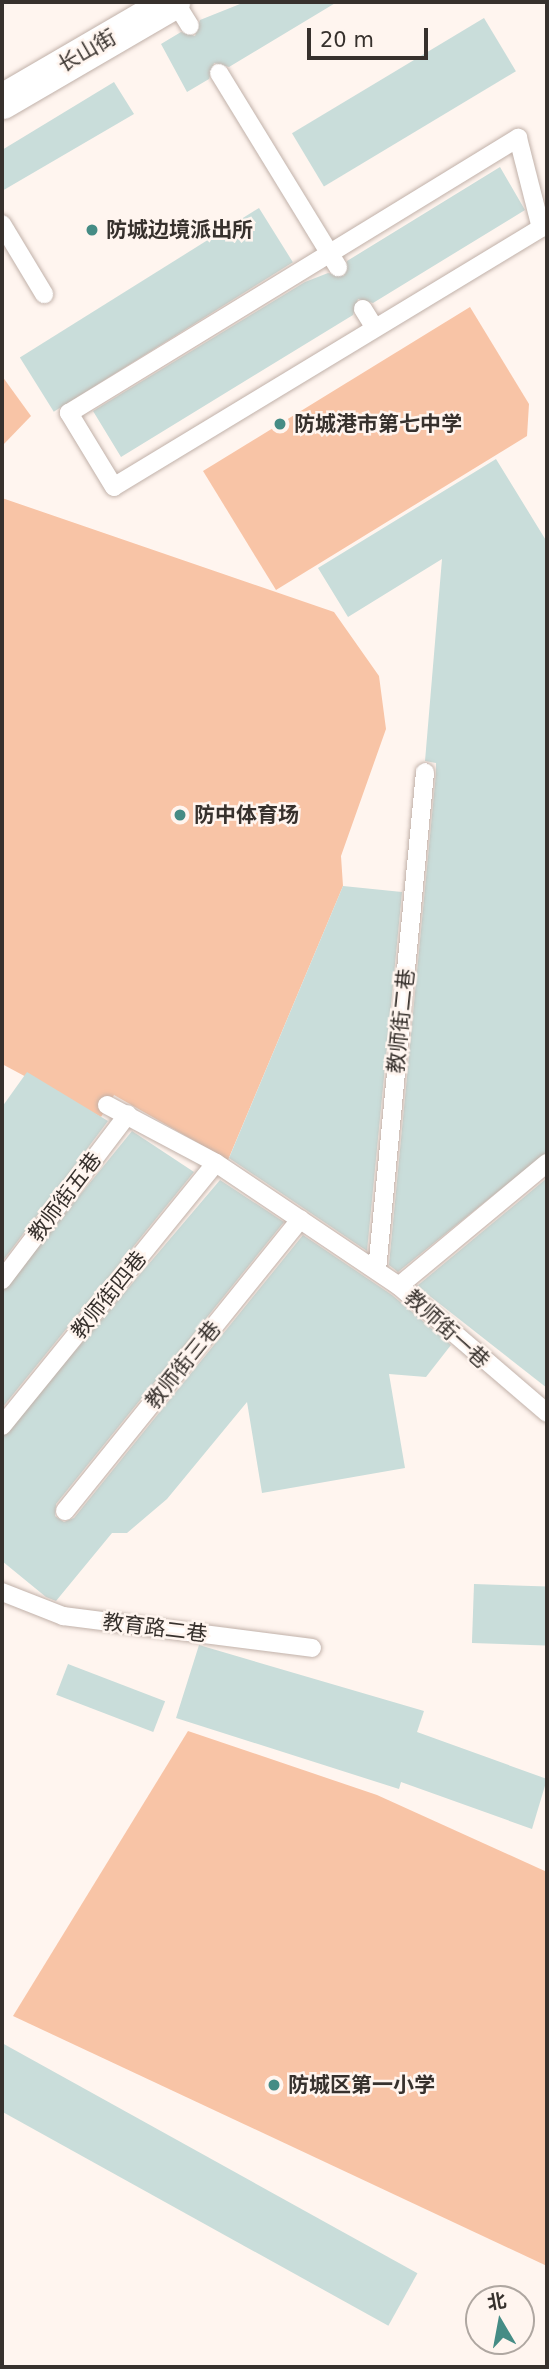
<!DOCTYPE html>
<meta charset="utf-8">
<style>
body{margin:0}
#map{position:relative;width:549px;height:2369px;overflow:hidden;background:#fff5ef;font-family:"DejaVu Sans","Noto Sans SC",sans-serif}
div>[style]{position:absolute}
.green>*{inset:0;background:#f8c4a6}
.building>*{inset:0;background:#c9ddda;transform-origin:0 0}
.roads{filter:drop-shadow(0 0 2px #c1b1a9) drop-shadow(0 0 2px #c1b1a9)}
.lane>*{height:18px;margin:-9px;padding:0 9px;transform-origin:9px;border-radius:9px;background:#fff}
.street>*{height:35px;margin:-17.5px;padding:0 17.5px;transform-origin:17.5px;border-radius:17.5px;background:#fff}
.dots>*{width:19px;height:19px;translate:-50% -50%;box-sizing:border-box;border:4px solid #fff5ef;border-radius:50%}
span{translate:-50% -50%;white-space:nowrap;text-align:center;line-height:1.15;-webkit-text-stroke:5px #fff5ef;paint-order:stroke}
.street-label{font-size:21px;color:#37312d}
.poi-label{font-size:21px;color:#37312d;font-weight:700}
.left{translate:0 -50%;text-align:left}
.frame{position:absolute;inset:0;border:4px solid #37312d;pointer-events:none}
.north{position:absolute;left:465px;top:2285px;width:70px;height:70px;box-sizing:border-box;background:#fff5ef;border:2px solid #afa7a1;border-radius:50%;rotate:350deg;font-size:19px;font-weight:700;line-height:28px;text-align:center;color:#37312d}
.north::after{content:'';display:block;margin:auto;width:24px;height:32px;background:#458c85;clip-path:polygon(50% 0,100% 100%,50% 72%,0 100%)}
.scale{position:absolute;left:307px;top:28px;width:121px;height:32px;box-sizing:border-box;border:4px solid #37312d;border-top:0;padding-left:9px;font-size:21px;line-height:24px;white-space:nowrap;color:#37312d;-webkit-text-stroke:5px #fff5ef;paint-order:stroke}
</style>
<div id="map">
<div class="green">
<i style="clip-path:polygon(470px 307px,529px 404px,527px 436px,276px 590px,203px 471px)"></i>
<i style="clip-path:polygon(2px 376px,31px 416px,2px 446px)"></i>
<i style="clip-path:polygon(2px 498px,334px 612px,379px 676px,386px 729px,341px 856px,343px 886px,228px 1160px,114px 1095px,101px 1117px,2px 1064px)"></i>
<i style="clip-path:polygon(188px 1731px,377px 1795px,547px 1872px,547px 2266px,13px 2016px)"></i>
</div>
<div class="building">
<i style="clip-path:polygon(245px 2px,337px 2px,229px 67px,214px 63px,209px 79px,187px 92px,161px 44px,181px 32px,195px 36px,200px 20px)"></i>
<i style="left:484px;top:18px;width:62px;height:224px;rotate:59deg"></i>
<i style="clip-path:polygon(114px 82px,134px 114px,2px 191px,2px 150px)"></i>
<i style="clip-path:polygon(500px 167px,525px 210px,373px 303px,358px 299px,353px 315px,121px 457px,93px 411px,305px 282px,328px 273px,344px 276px,347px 261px)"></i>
<i style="left:259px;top:208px;width:64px;height:282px;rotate:58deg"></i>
<i style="clip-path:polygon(496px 459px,547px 542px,547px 1152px,398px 1272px,389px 1265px,436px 773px,436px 763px,425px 761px,442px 559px,348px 617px,318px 568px)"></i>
<i style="clip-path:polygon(343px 886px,402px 892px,367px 1251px,229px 1158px)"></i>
<i style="clip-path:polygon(27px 1072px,108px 1121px,2px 1262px,2px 1107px)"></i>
<i style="clip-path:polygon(132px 1131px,194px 1172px,2px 1408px,2px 1291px)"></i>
<i style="clip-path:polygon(547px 1178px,547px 1388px,417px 1286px)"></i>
<i style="clip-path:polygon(220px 1180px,284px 1222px,56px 1504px,55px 1516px,64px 1522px,74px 1518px,303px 1235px,392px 1295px,451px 1345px,426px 1377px,389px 1374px,405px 1468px,262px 1493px,247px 1402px,167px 1499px,127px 1533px,112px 1533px,56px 1601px,46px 1597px,2px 1561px,2px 1437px)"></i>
<i style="left:474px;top:1584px;width:73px;height:59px;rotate:2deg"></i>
<i style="clip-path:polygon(199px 1645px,424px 1711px,417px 1732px,547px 1779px,532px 1829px,401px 1782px,399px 1789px,176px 1718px)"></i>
<i style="left:68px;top:1664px;width:104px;height:33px;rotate:21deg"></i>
<i style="left:2px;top:2043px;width:475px;height:60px;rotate:29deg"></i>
</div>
<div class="roads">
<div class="lane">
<i style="left:175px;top:2px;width:28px;rotate:58deg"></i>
<i style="left:219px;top:73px;width:228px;rotate:58.5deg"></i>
<i style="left:518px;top:138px;width:93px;rotate:75.7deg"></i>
<i style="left:541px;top:228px;width:499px;rotate:148.8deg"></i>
<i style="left:114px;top:487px;width:87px;rotate:-121.3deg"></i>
<i style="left:69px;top:413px;width:527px;rotate:-31.49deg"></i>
<i style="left:2px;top:224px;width:82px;rotate:59deg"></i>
<i style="left:363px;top:309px;width:22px;rotate:58deg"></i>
<i style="left:107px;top:1105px;width:123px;rotate:28deg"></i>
<i style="left:216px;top:1163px;width:220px;rotate:33.9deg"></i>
<i style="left:547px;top:1163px;width:192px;rotate:140.3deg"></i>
<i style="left:399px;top:1286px;width:195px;rotate:40.6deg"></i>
<i style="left:377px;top:1270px;width:500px;rotate:-84.49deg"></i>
<i style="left:2px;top:1280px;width:208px;rotate:-52.8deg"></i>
<i style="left:2px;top:1426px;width:339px;rotate:-50.9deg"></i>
<i style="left:65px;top:1511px;width:375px;rotate:-51.1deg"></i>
<i style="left:2px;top:1592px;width:66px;rotate:21.5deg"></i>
<i style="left:63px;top:1616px;width:251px;rotate:7.3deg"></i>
</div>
<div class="street">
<i style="left:2px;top:101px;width:197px;rotate:-30.2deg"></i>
</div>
</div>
<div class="dots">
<i style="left:92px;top:230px;background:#458c85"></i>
<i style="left:280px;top:424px;background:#458c85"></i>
<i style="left:180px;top:815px;background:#458c85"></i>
<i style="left:274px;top:2085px;background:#458c85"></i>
</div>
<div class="street-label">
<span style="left:87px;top:51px;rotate:-30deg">长山街</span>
<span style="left:401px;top:1021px;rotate:-84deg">教师街二巷</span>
<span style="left:65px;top:1197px;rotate:-53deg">教师街五巷</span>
<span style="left:109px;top:1295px;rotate:-51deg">教师街四巷</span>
<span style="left:447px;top:1329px;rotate:42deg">教师街一巷</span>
<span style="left:183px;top:1365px;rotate:-51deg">教师街三巷</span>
<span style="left:155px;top:1628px;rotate:7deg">教育路二巷</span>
</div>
<div class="poi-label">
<span class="left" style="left:106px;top:230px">防城边境派出所</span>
<span class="left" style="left:294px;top:424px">防城港市第七中学</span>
<span class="left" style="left:194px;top:815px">防中体育场</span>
<span class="left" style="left:288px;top:2085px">防城区第一小学</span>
</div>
<div class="frame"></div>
<div class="north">北</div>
<div class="scale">20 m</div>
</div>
